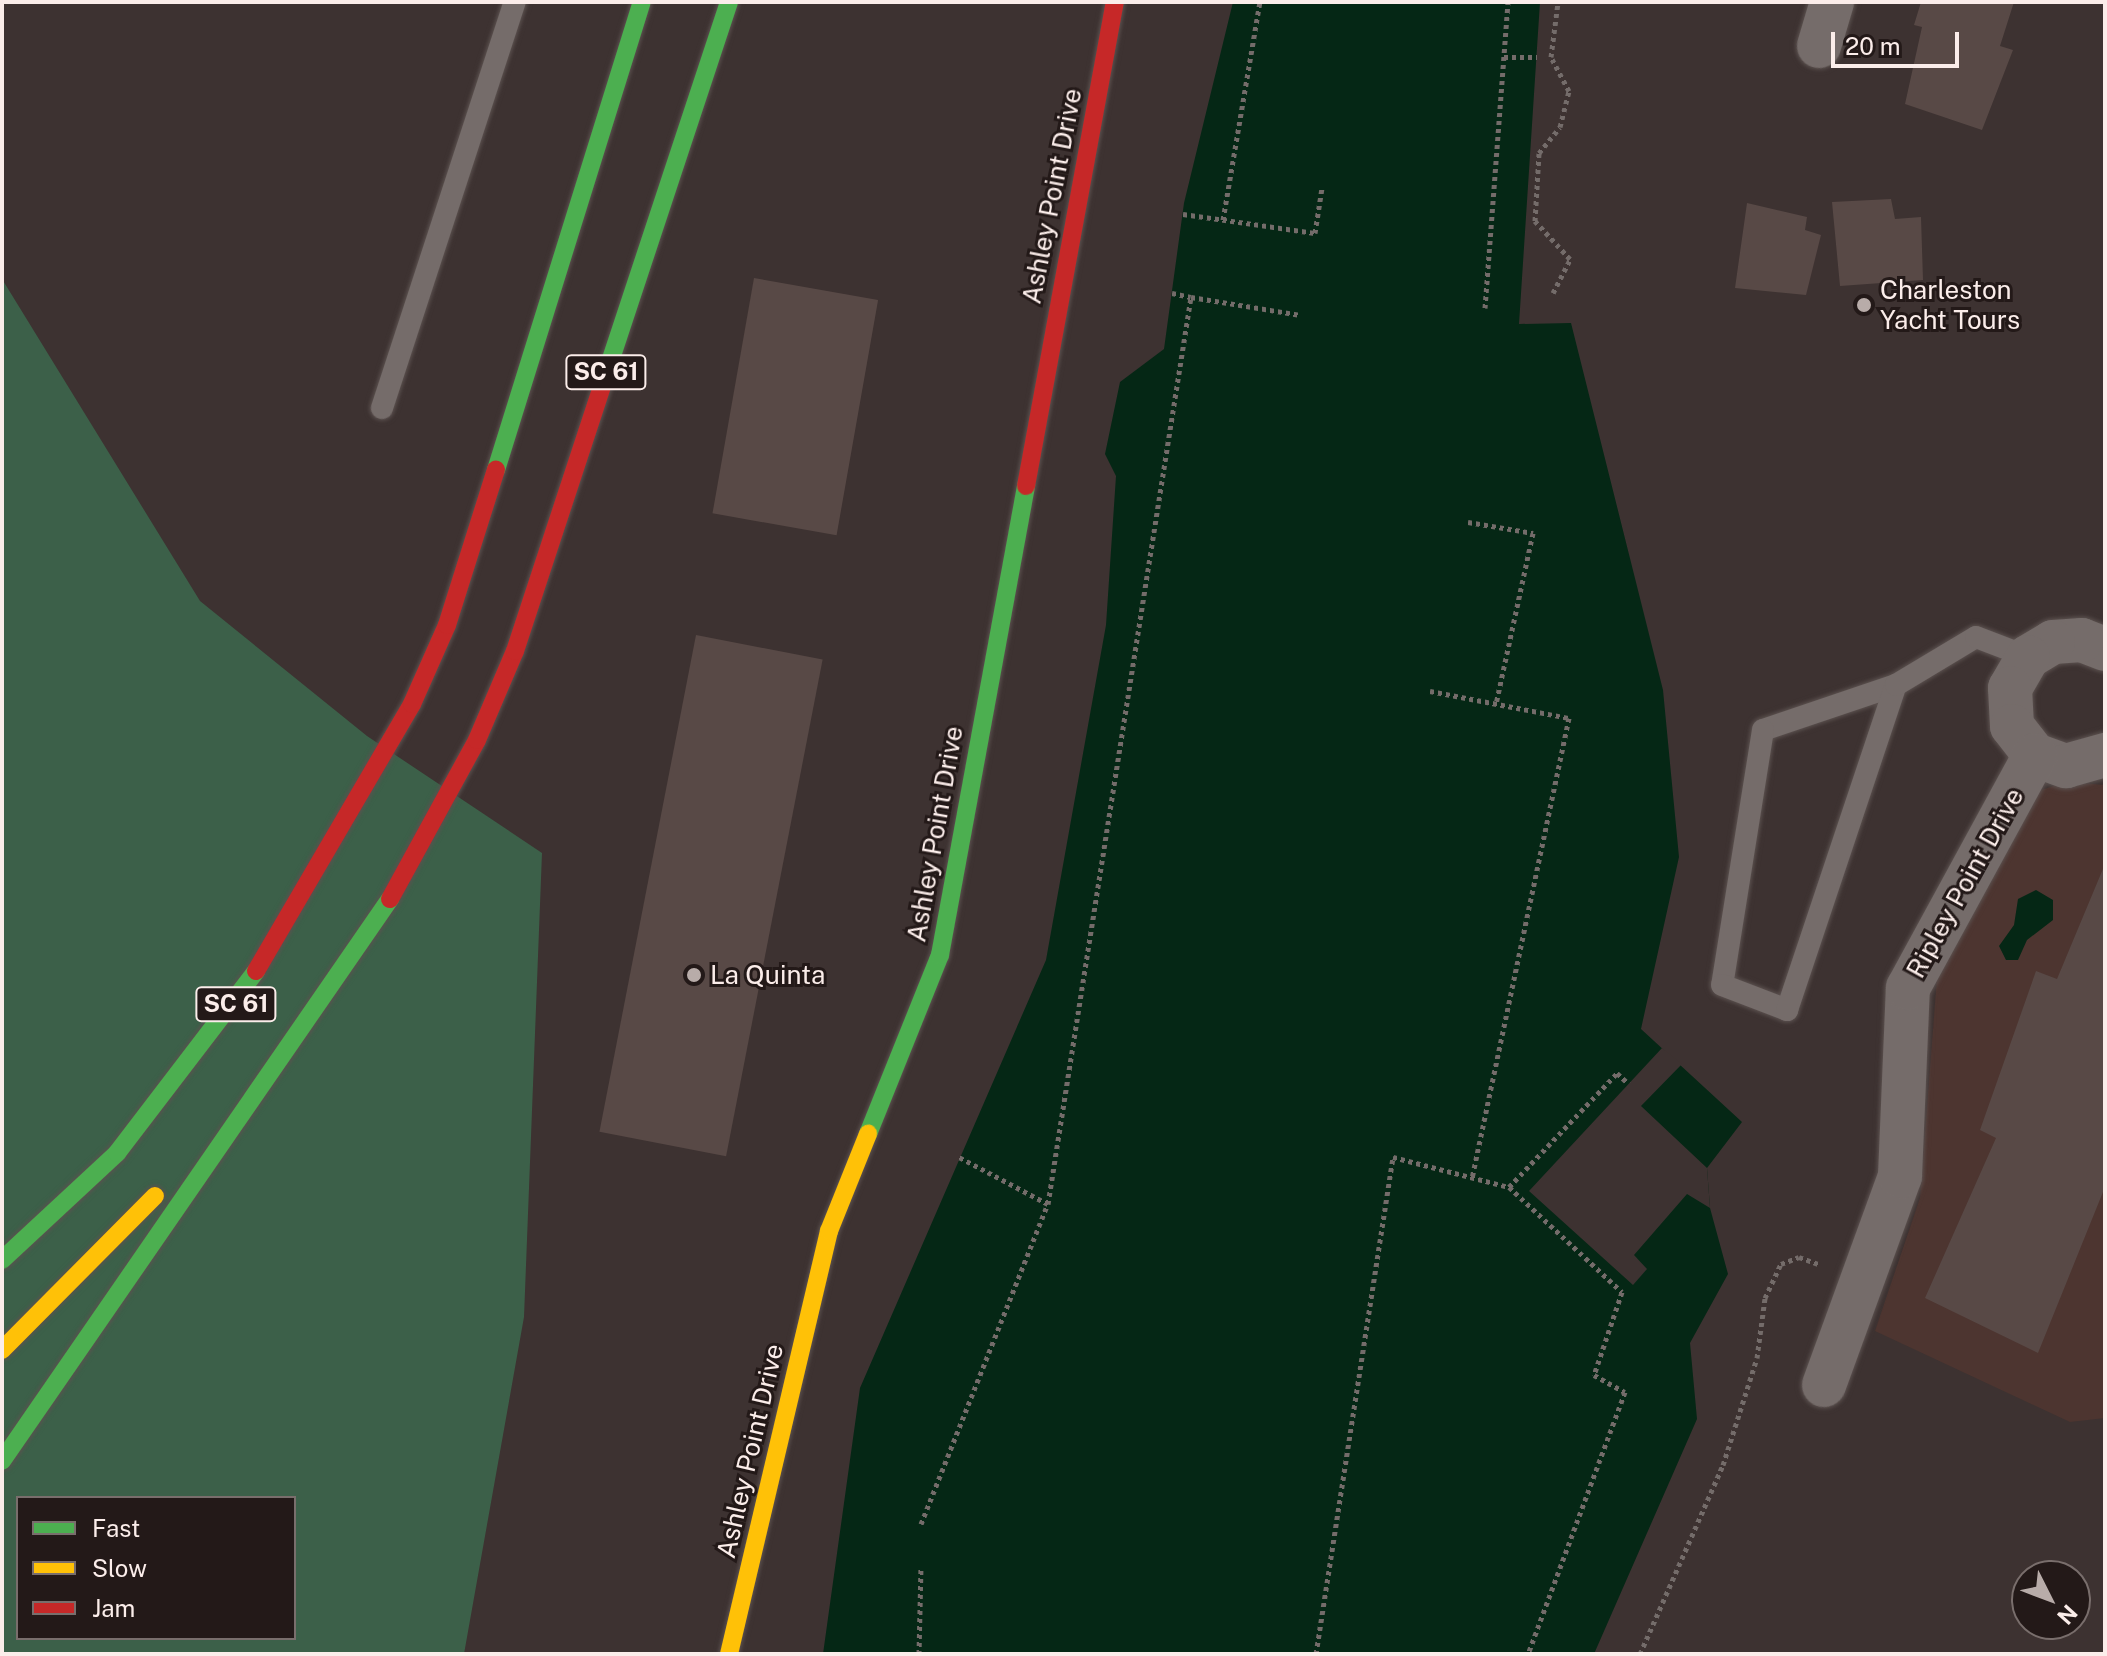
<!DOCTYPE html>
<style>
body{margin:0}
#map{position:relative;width:2107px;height:1656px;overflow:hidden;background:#3d3231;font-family:"Public Sans",sans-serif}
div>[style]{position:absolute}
.built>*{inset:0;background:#4d3530}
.green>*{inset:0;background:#3c6049}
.water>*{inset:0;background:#052715}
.pier>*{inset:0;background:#3d3231}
.building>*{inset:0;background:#584946;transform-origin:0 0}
.path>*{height:5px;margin-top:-2.5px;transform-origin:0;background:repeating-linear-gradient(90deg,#746c6a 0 4px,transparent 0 8px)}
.roads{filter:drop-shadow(0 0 2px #5b514f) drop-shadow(0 0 2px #5b514f)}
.lane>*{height:22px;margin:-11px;padding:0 11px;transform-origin:11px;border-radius:11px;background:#756c6a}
.street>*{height:44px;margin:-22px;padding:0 22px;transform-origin:22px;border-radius:22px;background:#756c6a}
.fast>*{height:18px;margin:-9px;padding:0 9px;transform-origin:9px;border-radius:9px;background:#4caf50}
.slow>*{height:18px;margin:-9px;padding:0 9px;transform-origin:9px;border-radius:9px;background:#ffc107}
.jam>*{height:18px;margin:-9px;padding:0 9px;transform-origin:9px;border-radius:9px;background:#c62828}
.dots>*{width:22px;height:22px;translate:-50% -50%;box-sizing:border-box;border:4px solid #231918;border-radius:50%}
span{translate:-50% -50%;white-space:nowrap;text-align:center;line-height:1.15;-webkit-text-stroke:6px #231918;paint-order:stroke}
.shield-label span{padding:2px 6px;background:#231918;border:2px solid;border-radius:6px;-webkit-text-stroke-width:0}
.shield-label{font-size:24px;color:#fbedea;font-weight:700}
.street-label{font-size:26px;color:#fbedea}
.poi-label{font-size:26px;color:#fbedea}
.left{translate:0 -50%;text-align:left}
.frame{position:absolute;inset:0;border:4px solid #fbedea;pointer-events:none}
.legend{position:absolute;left:16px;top:1496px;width:280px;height:144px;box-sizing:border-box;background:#231918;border:2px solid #796e6c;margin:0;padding:10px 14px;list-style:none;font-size:24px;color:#fbedea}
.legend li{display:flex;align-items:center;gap:16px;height:40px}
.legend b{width:40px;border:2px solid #796e6c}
.north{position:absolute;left:2011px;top:1560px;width:80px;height:80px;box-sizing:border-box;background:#231918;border:2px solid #796e6c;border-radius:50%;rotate:132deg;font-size:22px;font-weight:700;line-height:32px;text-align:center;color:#fbedea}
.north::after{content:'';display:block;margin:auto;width:28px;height:36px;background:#b8aca9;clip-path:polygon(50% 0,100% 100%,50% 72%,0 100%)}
.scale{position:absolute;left:1831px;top:32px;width:128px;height:36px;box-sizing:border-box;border:4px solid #fbedea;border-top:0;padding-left:10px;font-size:24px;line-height:28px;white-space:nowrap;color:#fbedea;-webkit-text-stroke:6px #231918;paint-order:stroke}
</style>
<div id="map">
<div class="built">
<i style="clip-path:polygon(2066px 782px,2105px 785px,2105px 1418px,2070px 1422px,1875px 1331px,1920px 1198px,1938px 965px,2032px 793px)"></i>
</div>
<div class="green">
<i style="clip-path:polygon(evenodd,2px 279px,200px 601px,367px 736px,542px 853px,524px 1317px,464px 1654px,2px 1654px,2px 279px,18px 1498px,294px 1498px,294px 1638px,18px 1638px,18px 1498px)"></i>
</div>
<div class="water">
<i style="clip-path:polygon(1233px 2px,1540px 2px,1519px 324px,1571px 323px,1663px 690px,1679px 857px,1641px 1029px,1742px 1122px,1707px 1168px,1710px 1208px,1728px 1274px,1690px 1343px,1697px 1419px,1594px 1654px,823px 1654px,860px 1388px,1046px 960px,1106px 625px,1116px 476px,1105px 454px,1120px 382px,1164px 349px,1184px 203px)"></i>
<i style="clip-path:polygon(2036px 890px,2053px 900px,2053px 920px,2027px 940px,2018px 960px,2006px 960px,1999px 946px,2014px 925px,2018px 899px)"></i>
</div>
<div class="pier">
<i style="clip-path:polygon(1662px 1048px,1682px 1064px,1641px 1106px,1707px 1168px,1710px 1208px,1687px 1194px,1634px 1255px,1647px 1269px,1633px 1285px,1529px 1191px)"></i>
</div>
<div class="building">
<i style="clip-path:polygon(1921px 2px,2014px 2px,2000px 46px,2013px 50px,1982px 130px,1905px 104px,1922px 27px,1914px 25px)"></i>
<i style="clip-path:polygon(1891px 199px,1895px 219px,1921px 217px,1923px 280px,1840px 286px,1832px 202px)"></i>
<i style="clip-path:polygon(1747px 203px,1807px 217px,1805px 230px,1821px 235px,1806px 295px,1735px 288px)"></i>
<i style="left:754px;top:278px;width:126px;height:239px;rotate:10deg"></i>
<i style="left:696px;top:635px;width:129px;height:506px;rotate:11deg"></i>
<i style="clip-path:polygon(2105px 864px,2105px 1187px,2038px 1353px,1925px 1298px,1996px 1138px,1980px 1130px,2036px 971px,2057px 979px)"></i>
</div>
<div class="path">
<i style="left:1504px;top:57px;width:33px"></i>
<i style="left:1183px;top:214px;width:133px;rotate:8.2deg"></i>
<i style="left:1315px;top:233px;width:46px;rotate:-81.2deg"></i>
<i style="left:1223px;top:220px;width:221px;rotate:-80.4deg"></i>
<i style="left:1172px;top:293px;width:19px;rotate:12deg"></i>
<i style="left:1553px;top:293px;width:38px;rotate:-63deg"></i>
<i style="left:1570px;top:259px;width:52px;rotate:-132.6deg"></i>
<i style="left:1535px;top:221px;width:68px;rotate:-86.6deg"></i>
<i style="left:1539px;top:153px;width:33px;rotate:-51deg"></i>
<i style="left:1560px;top:127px;width:37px;rotate:-76deg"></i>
<i style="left:1569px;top:91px;width:38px;rotate:-118deg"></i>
<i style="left:1551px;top:57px;width:55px;rotate:-82.7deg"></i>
<i style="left:1485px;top:308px;width:307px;rotate:-85.7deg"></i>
<i style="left:1468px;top:522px;width:66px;rotate:9.6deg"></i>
<i style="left:1533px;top:533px;width:175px;rotate:102.2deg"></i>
<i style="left:1430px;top:691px;width:142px;rotate:11deg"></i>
<i style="left:1569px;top:718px;width:470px;rotate:101.9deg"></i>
<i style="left:1509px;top:1187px;width:154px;rotate:42.9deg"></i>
<i style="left:1622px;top:1292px;width:88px;rotate:108.6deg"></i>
<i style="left:1594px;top:1375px;width:35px;rotate:29deg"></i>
<i style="left:1625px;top:1392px;width:279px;rotate:110.3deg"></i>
<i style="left:1048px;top:1204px;width:918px;rotate:-81.04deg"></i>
<i style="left:1191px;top:297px;width:111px;rotate:9.3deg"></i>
<i style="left:921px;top:1524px;width:344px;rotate:-68.4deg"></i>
<i style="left:1048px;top:1204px;width:101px;rotate:-152.2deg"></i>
<i style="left:919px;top:1654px;width:87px;rotate:-88.7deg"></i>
<i style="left:1316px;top:1654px;width:503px;rotate:-81.19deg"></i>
<i style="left:1393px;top:1157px;width:120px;rotate:14.5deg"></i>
<i style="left:1509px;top:1187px;width:157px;rotate:-46.5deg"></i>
<i style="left:1617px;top:1073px;width:16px;rotate:43deg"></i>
<i style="left:1640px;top:1654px;width:206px;rotate:-66.3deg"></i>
<i style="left:1723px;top:1465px;width:112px;rotate:-72.4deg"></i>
<i style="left:1757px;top:1358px;width:61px;rotate:-82.4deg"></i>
<i style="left:1765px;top:1298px;width:38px;rotate:-65deg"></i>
<i style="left:1781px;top:1264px;width:19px;rotate:-21deg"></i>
<i style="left:1799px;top:1257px;width:23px;rotate:20deg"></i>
</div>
<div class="roads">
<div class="lane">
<i style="left:382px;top:408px;width:427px;rotate:-71.9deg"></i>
<i style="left:1896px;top:685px;width:140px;rotate:161.3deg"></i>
<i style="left:1763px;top:730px;width:258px;rotate:99.1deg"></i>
<i style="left:1722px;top:985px;width:70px;rotate:21deg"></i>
<i style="left:1787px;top:1010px;width:343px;rotate:-71.5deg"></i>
<i style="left:1896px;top:685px;width:93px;rotate:-31deg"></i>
<i style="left:1976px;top:637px;width:56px;rotate:21deg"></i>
</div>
<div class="street">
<i style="left:1819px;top:46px;width:46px;rotate:-73.5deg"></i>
<i style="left:2105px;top:649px;width:25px;rotate:-159deg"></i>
<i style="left:2082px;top:640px;width:29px;rotate:176deg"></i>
<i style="left:2053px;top:642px;width:29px;rotate:149deg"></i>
<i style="left:2028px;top:657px;width:36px;rotate:120deg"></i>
<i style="left:2010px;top:688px;width:38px;rotate:87deg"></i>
<i style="left:2012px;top:726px;width:37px;rotate:52deg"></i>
<i style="left:2035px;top:755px;width:33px;rotate:20deg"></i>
<i style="left:2066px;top:766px;width:41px;rotate:-15.8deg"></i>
<i style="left:1824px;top:1385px;width:222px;rotate:-70deg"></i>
<i style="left:1900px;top:1176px;width:188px;rotate:-87.6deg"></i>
<i style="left:1908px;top:988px;width:265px;rotate:-61.4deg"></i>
</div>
<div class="fast">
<i style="left:604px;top:380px;width:398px;rotate:-71.7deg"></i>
<i style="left:496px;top:470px;width:490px;rotate:-72.7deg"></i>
<i style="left:868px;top:1134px;width:193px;rotate:-68.1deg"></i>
<i style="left:940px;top:955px;width:477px;rotate:-79.6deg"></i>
<i style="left:2px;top:1260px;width:157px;rotate:-42.9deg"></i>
<i style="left:117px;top:1153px;width:229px;rotate:-52.6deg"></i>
<i style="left:2px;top:1461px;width:683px;rotate:-55.38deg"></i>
</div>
<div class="slow">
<i style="left:2px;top:1350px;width:217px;rotate:-45.2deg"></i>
<i style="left:729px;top:1654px;width:435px;rotate:-76.7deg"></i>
<i style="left:829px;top:1231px;width:105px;rotate:-68.1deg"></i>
</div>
<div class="jam">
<i style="left:1026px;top:486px;width:492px;rotate:-79.6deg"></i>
<i style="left:390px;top:899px;width:181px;rotate:-61.3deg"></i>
<i style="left:477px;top:740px;width:97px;rotate:-66.9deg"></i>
<i style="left:515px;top:651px;width:285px;rotate:-71.8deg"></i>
<i style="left:256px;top:971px;width:309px;rotate:-59.7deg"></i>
<i style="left:412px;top:704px;width:86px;rotate:-66.1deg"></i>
<i style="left:447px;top:625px;width:163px;rotate:-72.5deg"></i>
</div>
</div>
<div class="dots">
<i style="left:1864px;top:305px;background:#b8aca9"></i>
<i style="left:694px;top:975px;background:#b8aca9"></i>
</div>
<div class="shield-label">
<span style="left:606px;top:372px">SC 61</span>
<span style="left:236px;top:1004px">SC 61</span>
</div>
<div class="street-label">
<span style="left:1052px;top:196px;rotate:-79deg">Ashley Point Drive</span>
<span style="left:935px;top:834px;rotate:-80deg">Ashley Point Drive</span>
<span style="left:1965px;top:883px;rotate:-61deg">Ripley Point Drive</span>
<span style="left:750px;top:1451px;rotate:-77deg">Ashley Point Drive</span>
</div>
<div class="poi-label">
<span class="left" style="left:1880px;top:305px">Charleston<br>Yacht Tours</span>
<span class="left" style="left:710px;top:975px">La Quinta</span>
</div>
<div class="frame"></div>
<ul class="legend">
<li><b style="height:10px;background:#4caf50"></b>Fast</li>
<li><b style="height:10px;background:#ffc107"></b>Slow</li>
<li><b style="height:10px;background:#c62828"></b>Jam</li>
</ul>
<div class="north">N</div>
<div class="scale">20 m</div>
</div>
